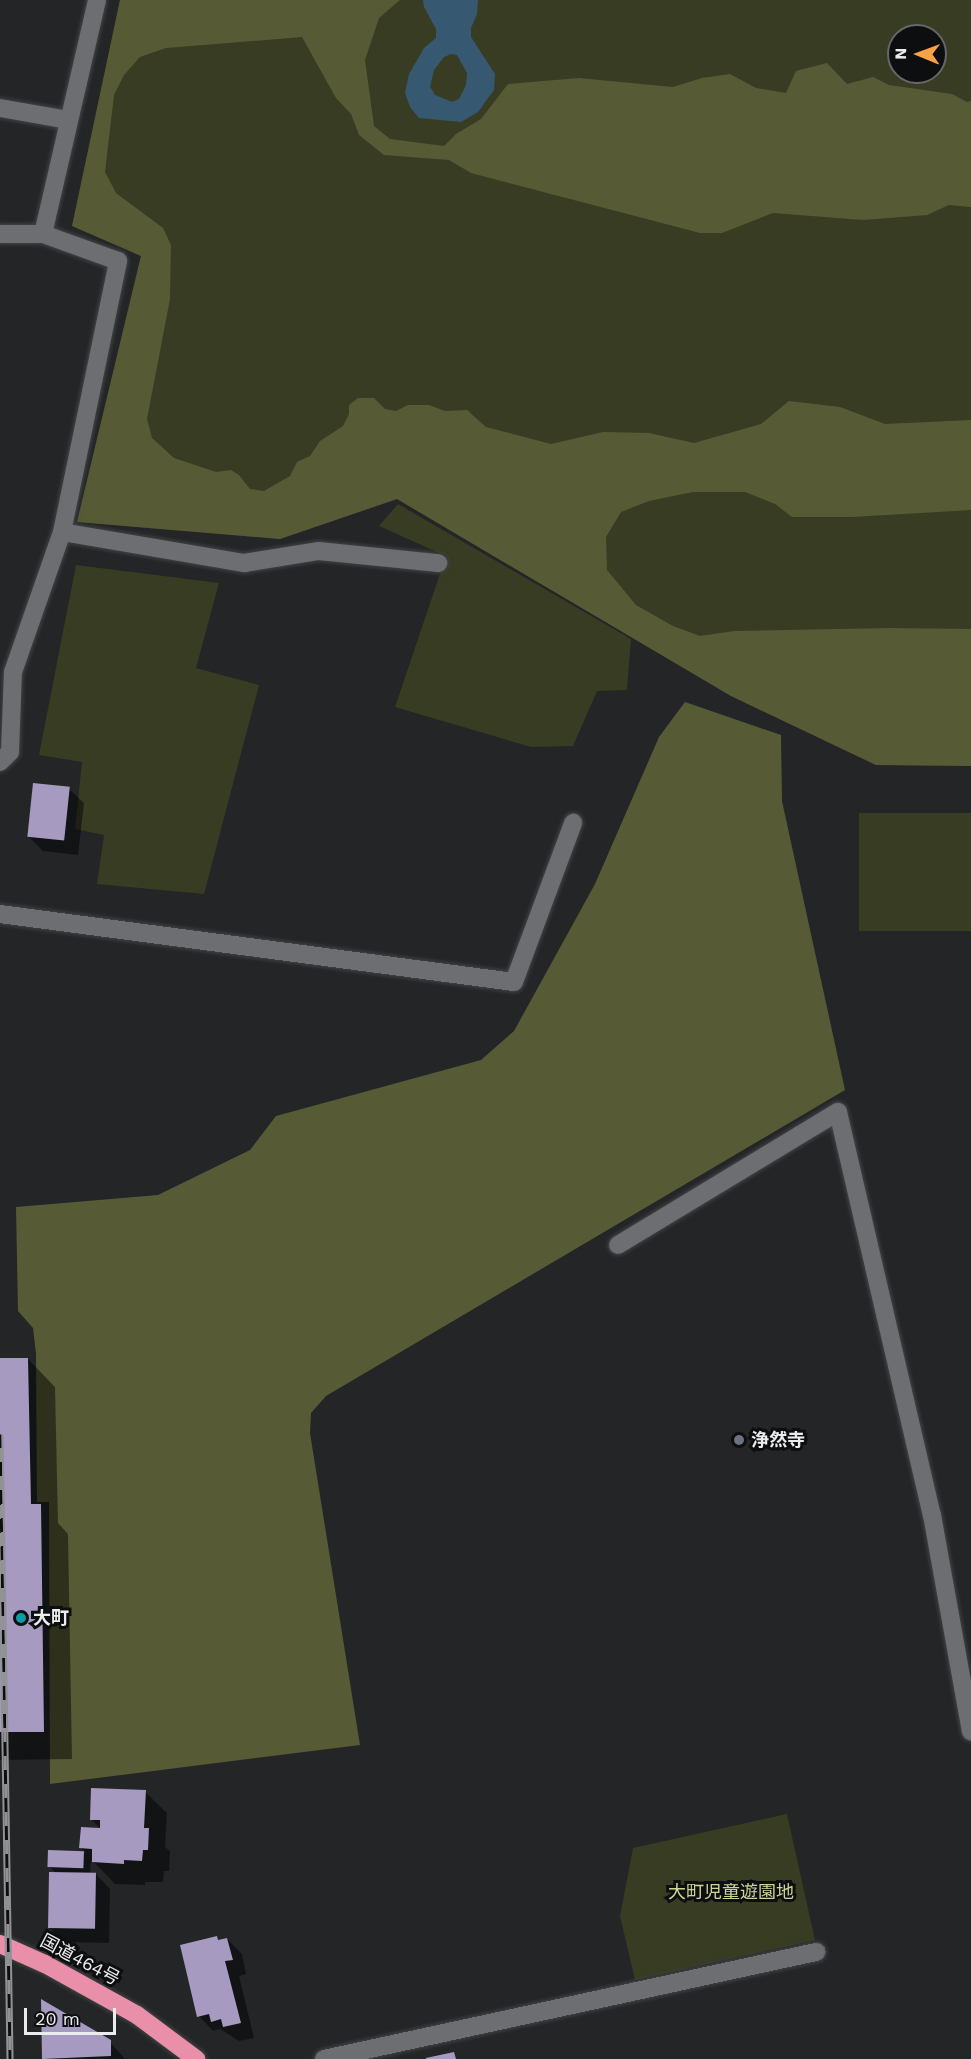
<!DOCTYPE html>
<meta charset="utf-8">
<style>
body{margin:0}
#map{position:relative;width:971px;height:2059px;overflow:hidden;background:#232527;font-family:"Work Sans","Noto Sans JP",sans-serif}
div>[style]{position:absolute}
.green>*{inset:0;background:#383c23;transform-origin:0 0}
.forest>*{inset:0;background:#565b36}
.water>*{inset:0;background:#365971}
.shadow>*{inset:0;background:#0007}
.building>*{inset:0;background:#a69ac0;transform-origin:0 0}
.roads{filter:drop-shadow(0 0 2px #424345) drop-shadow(0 0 2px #424345)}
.street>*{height:18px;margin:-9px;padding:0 9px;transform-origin:9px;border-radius:9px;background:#6c6e71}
.highway>*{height:18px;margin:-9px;padding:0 9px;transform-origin:9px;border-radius:9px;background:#ea8fa9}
.rail>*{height:7px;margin-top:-3.5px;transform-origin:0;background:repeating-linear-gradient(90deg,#0d0e0f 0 14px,#919294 0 28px);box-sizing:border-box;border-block:2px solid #919294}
.dots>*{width:16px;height:16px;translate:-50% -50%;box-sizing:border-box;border:3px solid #0d0e0f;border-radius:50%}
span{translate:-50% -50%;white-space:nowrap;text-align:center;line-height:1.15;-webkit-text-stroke:6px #0d0e0f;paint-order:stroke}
.poi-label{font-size:18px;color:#ebecee;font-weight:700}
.left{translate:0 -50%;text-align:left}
.park-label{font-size:18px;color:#ccd694}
.street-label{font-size:18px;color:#ebecee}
.north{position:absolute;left:887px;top:24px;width:60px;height:60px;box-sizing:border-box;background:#0d0e0f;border:2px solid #666768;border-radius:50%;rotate:271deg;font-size:16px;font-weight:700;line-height:24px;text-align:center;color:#ebecee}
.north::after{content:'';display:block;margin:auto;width:21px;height:27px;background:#f7a149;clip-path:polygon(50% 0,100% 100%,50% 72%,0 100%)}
.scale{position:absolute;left:24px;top:2008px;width:92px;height:27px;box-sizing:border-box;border:3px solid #ebecee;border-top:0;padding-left:8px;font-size:18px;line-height:21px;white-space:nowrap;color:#ebecee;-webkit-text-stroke:4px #0d0e0f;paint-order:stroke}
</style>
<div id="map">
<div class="green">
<i style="clip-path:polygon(evenodd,120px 0,971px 0,971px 766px,876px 765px,731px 696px,397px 499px,280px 539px,77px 522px,141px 256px,72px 226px,120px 0,899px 36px,935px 36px,935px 72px,899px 72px,899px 36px)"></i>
<i style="clip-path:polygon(398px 504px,631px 639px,627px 690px,597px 691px,573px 746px,531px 747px,395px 707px,446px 556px,379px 526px)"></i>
<i style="clip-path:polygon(76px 565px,219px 583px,196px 668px,259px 685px,204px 894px,97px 884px,104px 835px,75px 829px,82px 762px,39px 755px)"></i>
<i style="left:971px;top:813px;width:118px;height:112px;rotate:90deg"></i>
<i style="clip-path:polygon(787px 1814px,815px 1940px,635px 1980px,620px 1916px,633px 1848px)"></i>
</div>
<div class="forest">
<i style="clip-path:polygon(120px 0,400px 0,379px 18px,365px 60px,374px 126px,390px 139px,444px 146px,456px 134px,481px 119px,508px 84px,579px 78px,673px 87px,702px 78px,730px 74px,756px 88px,786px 93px,796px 71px,827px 63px,847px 84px,873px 77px,889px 85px,952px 94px,967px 102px,971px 101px,971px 207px,949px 205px,927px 215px,863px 220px,773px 213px,722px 233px,700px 233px,471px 173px,449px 160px,384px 155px,359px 135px,351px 114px,336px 98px,302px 37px,166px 48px,140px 57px,124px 75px,114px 95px,105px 172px,116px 193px,163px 228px,171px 245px,170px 299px,147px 419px,152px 438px,174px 458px,216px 472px,231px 470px,239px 475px,250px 489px,264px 491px,290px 476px,297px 462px,310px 456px,320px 441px,343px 426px,349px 414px,349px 405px,358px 398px,374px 398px,385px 409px,396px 411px,408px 405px,429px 405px,445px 411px,467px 410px,486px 427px,551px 444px,603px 432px,649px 433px,694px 443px,761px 424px,789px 401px,840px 407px,885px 424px,971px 420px,971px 510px,852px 517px,792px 517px,775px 504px,745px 492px,693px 492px,649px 501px,621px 512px,606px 537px,607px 570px,636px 605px,673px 626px,700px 636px,734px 631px,889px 628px,971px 629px,971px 766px,876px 765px,731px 696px,397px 499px,280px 539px,77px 522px,141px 256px,72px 226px)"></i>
<i style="clip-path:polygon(685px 702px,781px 735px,782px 801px,845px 1090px,326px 1396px,311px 1413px,310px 1433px,360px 1745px,50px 1784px,49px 1502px,37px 1502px,36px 1354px,33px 1328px,18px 1311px,16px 1207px,158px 1195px,250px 1150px,276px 1116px,481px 1060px,514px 1031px,595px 884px,659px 737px)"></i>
</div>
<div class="water">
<i style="clip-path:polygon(evenodd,423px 0,478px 0,477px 14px,471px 28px,471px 37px,495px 74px,494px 90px,478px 112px,461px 122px,419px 118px,410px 107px,405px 93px,409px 74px,424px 48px,436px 38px,436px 29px,424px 7px,423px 0,451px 54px,457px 55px,467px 73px,466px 85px,459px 99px,452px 102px,435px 95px,430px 87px,434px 70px,444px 57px,451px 54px)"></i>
</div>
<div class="shadow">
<i style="clip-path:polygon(69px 789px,84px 803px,78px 855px,43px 851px,28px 836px)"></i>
<i style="clip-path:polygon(28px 1359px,55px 1387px,58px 1523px,68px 1534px,72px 1759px,0 1760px,0 1360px)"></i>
<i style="clip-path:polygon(145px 1792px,167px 1813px,165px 1847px,170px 1851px,169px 1871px,164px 1871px,163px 1882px,145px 1882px,145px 1885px,115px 1884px,91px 1859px,90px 1874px,96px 1874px,110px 1889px,109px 1943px,64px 1942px,49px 1927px,56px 1873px,50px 1867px,50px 1851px,86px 1853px,81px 1848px,102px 1830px,91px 1819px)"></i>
<i style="clip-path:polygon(216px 1938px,220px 1941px,227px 1939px,242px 1954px,246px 1974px,239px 1976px,254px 2038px,239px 2041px,220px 2029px,213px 2031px,199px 2016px)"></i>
<i style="clip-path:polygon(110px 2042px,125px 2059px,44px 2059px)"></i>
</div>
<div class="building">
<i style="left:33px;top:783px;width:37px;height:54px;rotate:6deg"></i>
<i style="clip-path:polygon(0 1358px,28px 1358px,31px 1504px,41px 1504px,44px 1732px,0 1732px)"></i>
<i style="clip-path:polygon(91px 1788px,146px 1790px,144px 1828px,149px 1828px,148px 1850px,143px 1850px,142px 1861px,124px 1860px,124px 1864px,92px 1862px,92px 1849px,79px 1848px,81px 1827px,100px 1828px,100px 1820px,90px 1820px)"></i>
<i style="left:48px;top:1850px;width:36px;height:17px;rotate:2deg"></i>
<i style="left:49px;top:1872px;width:47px;height:56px;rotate:1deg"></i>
<i style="clip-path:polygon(217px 1936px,218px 1940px,227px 1938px,233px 1960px,225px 1961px,241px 2023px,223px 2027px,221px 2019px,211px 2022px,209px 2014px,197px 2017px,180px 1945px)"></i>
<i style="clip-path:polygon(41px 1999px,111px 2040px,111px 2056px,42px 2059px)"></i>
<i style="clip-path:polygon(454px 2052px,456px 2059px,426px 2059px,426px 2058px)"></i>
</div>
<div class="roads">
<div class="street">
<i style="left:0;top:108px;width:70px;rotate:9.9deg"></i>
<i style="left:0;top:234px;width:43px"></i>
<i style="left:62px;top:532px;width:185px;rotate:9.7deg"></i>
<i style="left:244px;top:563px;width:76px;rotate:-9.1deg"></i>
<i style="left:319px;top:551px;width:120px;rotate:5.8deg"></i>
<i style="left:0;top:762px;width:14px;rotate:-45deg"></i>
<i style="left:10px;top:752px;width:80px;rotate:-87.9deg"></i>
<i style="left:13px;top:672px;width:148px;rotate:-70.7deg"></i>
<i style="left:62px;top:532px;width:277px;rotate:-78.3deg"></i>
<i style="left:118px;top:261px;width:80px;rotate:-160.2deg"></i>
<i style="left:43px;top:234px;width:240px;rotate:-77deg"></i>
<i style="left:0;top:914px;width:518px;rotate:7.54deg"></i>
<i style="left:514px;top:982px;width:170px;rotate:-69.6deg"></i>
<i style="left:618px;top:1245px;width:257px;rotate:-31.2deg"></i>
<i style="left:838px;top:1112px;width:414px;rotate:76.9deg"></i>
<i style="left:932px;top:1515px;width:220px;rotate:79.8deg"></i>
<i style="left:324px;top:2059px;width:504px;rotate:-12.27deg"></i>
</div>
<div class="highway">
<i style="left:0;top:1944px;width:49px;rotate:24deg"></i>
<i style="left:45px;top:1964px;width:105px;rotate:29deg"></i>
<i style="left:137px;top:2015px;width:74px;rotate:36.7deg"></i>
</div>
</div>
<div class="rail">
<i style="left:0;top:1434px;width:625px;rotate:89.08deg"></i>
</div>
<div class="dots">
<i style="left:739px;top:1440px;background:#6b7280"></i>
<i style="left:21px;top:1618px;background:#0f9aa8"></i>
</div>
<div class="poi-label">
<span class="left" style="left:751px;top:1440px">浄然寺</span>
<span class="left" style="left:33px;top:1618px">大町</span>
</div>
<div class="park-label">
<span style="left:731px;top:1892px">大町児童遊園地</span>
</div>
<div class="street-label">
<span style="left:80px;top:1960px;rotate:28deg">国道464号</span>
</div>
<div class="north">N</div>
<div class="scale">20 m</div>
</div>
